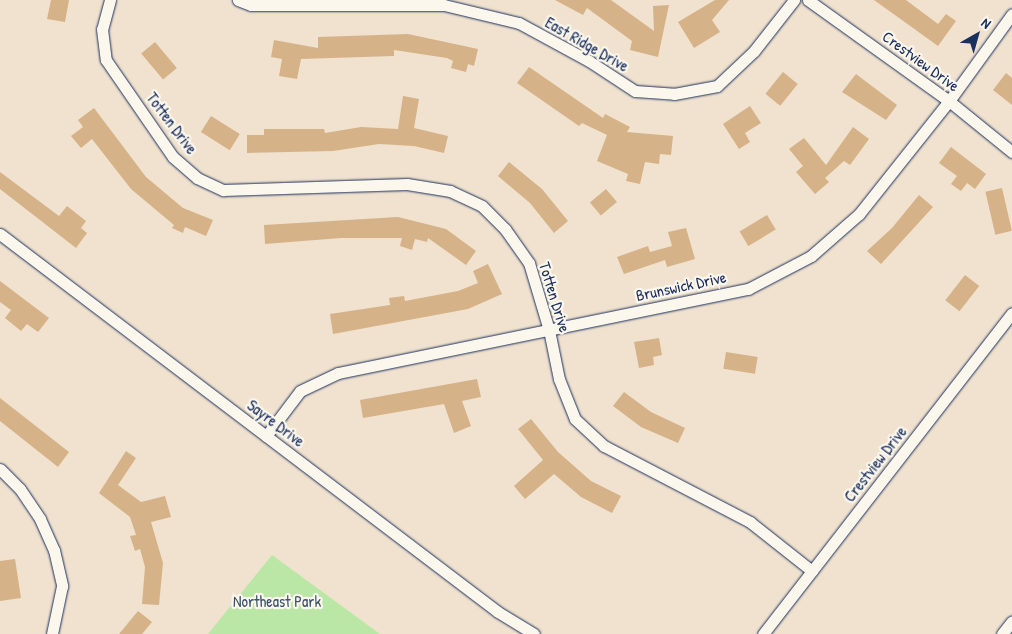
<!DOCTYPE html>
<style>
body{margin:0}
#map{position:relative;width:1012px;height:634px;overflow:hidden;background:#f0e2ce;font-family:"Patrick Hand",sans-serif}
div>[style]{position:absolute}
.green>*{inset:0;background:#bae7a5}
.building>*{inset:0;background:#d6b288;transform-origin:0 0}
.roads{filter:drop-shadow(0 0 1px #1b2f5e) drop-shadow(0 0 1px #1b2f5e)}
.street>*{height:11px;margin:-5.5px;padding:0 5.5px;transform-origin:5.5px;border-radius:5.5px;background:#fbf7ec}
span{translate:-50% -50%;white-space:nowrap;text-align:center;line-height:1.15;-webkit-text-stroke:4.5px #fbf7ec;paint-order:stroke}
.street-label{font-size:16px;color:#1b2f5e}
.park-label{font-size:16px;color:#3b546c}
.north{position:absolute;left:952px;top:10px;width:50px;height:50px;-webkit-text-stroke:4px #fbf7ec;paint-order:stroke;rotate:38deg;font-size:14px;font-weight:700;line-height:20px;text-align:center;color:#1b2f5e}
.north::after{content:'';display:block;margin:auto;width:18px;height:22px;background:#1b2f5e;clip-path:polygon(50% 0,100% 100%,50% 72%,0 100%)}
</style>
<div id="map">
<div class="green">
<i style="clip-path:polygon(272px 555px,380px 634px,208px 634px)"></i>
</div>
<div class="building">
<i style="clip-path:polygon(51px 0,69px 0,65px 22px,47px 19px)"></i>
<i style="clip-path:polygon(555px 0,611px 0,654px 31px,653px 6px,669px 5px,658px 57px,630px 50px,632px 41px,587px 8px,583px 15px)"></i>
<i style="clip-path:polygon(715px 0,729px 0,712px 20px,720px 32px,694px 48px,678px 22px)"></i>
<i style="clip-path:polygon(874px 0,906px 0,938px 24px,946px 14px,956px 21px,938px 46px)"></i>
<i style="clip-path:polygon(408px 34px,478px 49px,474px 66px,468px 64px,466px 72px,451px 68px,453px 61px,447px 58px,394px 50px,394px 56px,301px 59px,297px 79px,279px 76px,282px 59px,271px 57px,274px 40px,318px 48px,318px 37px)"></i>
<i style="left:155px;top:42px;width:34px;height:18px;rotate:50deg"></i>
<i style="clip-path:polygon(529px 67px,603px 118px,605px 114px,630px 127px,627px 132px,673px 136px,671px 155px,660px 154px,659px 164px,645px 162px,640px 184px,626px 181px,628px 174px,597px 161px,607px 135px,582px 123px,579px 126px,517px 83px)"></i>
<i style="left:783px;top:72px;width:19px;height:28px;rotate:39deg"></i>
<i style="clip-path:polygon(1006px 73px,1012px 78px,1012px 105px,993px 90px)"></i>
<i style="clip-path:polygon(856px 74px,897px 105px,886px 120px,842px 92px)"></i>
<i style="clip-path:polygon(403px 96px,419px 99px,414px 128px,448px 136px,444px 153px,414px 146px,379px 144px,333px 151px,247px 153px,247px 135px,264px 135px,264px 129px,324px 129px,325px 133px,361px 127px,398px 129px)"></i>
<i style="clip-path:polygon(750px 106px,761px 123px,745px 133px,750px 142px,739px 149px,723px 124px)"></i>
<i style="clip-path:polygon(94px 108px,146px 177px,183px 208px,213px 220px,206px 236px,185px 227px,183px 233px,172px 228px,174px 225px,131px 189px,92px 139px,81px 148px,71px 136px,83px 127px,78px 120px)"></i>
<i style="left:211px;top:116px;width:34px;height:19px;rotate:32deg"></i>
<i style="clip-path:polygon(853px 127px,869px 139px,850px 165px,844px 161px,825px 178px,829px 182px,815px 194px,796px 172px,803px 166px,789px 149px,804px 138px,826px 165px)"></i>
<i style="clip-path:polygon(951px 147px,986px 174px,975px 189px,967px 183px,961px 191px,951px 184px,957px 176px,939px 163px)"></i>
<i style="clip-path:polygon(509px 162px,542px 189px,568px 221px,554px 233px,530px 203px,498px 176px)"></i>
<i style="clip-path:polygon(0 172px,59px 216px,67px 206px,86px 221px,81px 228px,87px 233px,76px 248px,0 189px)"></i>
<i style="left:1002px;top:188px;width:44px;height:17px;rotate:77deg"></i>
<i style="left:606px;top:189px;width:17px;height:21px;rotate:50deg"></i>
<i style="clip-path:polygon(919px 195px,933px 207px,881px 264px,867px 251px,892px 228px)"></i>
<i style="left:767px;top:215px;width:17px;height:32px;rotate:59deg"></i>
<i style="clip-path:polygon(398px 217px,446px 229px,476px 251px,466px 265px,428px 238px,427px 242px,415px 239px,412px 250px,400px 246px,402px 238px,341px 238px,265px 244px,264px 225px)"></i>
<i style="clip-path:polygon(686px 228px,695px 259px,667px 267px,665px 260px,624px 274px,617px 257px,648px 246px,650px 252px,672px 246px,668px 232px)"></i>
<i style="clip-path:polygon(488px 264px,502px 294px,468px 309px,333px 334px,330px 314px,390px 305px,389px 298px,404px 296px,405px 301px,458px 291px,478px 283px,473px 271px)"></i>
<i style="left:965px;top:275px;width:18px;height:32px;rotate:38deg"></i>
<i style="clip-path:polygon(0 281px,49px 318px,38px 332px,27px 324px,21px 331px,5px 318px,11px 310px,0 302px)"></i>
<i style="clip-path:polygon(659px 338px,662px 355px,653px 357px,654px 365px,639px 368px,634px 342px)"></i>
<i style="left:726px;top:352px;width:32px;height:17px;rotate:9deg"></i>
<i style="clip-path:polygon(477px 379px,481px 397px,462px 401px,471px 426px,454px 433px,444px 404px,363px 418px,360px 400px)"></i>
<i style="clip-path:polygon(624px 392px,651px 412px,685px 428px,678px 443px,641px 427px,613px 406px)"></i>
<i style="clip-path:polygon(0 398px,69px 452px,58px 467px,0 421px)"></i>
<i style="clip-path:polygon(531px 419px,558px 452px,591px 481px,621px 496px,612px 513px,581px 497px,554px 474px,525px 499px,514px 486px,543px 460px,518px 429px)"></i>
<i style="clip-path:polygon(126px 451px,136px 458px,118px 485px,141px 502px,165px 496px,171px 517px,151px 522px,163px 563px,159px 605px,142px 604px,145px 567px,140px 549px,135px 551px,130px 536px,136px 535px,130px 517px,99px 493px)"></i>
<i style="clip-path:polygon(15px 559px,21px 598px,0 601px,0 561px)"></i>
<i style="clip-path:polygon(138px 611px,152px 622px,142px 634px,119px 634px)"></i>
</div>
<div class="roads">
<div class="street">
<i style="left:110px;top:0;width:30px;rotate:105deg"></i>
<i style="left:102px;top:29px;width:31px;rotate:83deg"></i>
<i style="left:106px;top:60px;width:118px;rotate:55.4deg"></i>
<i style="left:173px;top:157px;width:32px;rotate:41deg"></i>
<i style="left:197px;top:178px;width:29px;rotate:25deg"></i>
<i style="left:223px;top:190px;width:184px;rotate:-1.9deg"></i>
<i style="left:407px;top:184px;width:44px;rotate:9.2deg"></i>
<i style="left:450px;top:191px;width:35px;rotate:25deg"></i>
<i style="left:482px;top:206px;width:33px;rotate:45deg"></i>
<i style="left:505px;top:229px;width:42px;rotate:54.8deg"></i>
<i style="left:529px;top:263px;width:70px;rotate:73.4deg"></i>
<i style="left:549px;top:330px;width:50px;rotate:78.5deg"></i>
<i style="left:559px;top:379px;width:43px;rotate:68.2deg"></i>
<i style="left:575px;top:419px;width:40px;rotate:43deg"></i>
<i style="left:604px;top:446px;width:165px;rotate:27.5deg"></i>
<i style="left:750px;top:522px;width:79px;rotate:38.3deg"></i>
<i style="left:238px;top:0;width:14px;rotate:21deg"></i>
<i style="left:251px;top:5px;width:193px"></i>
<i style="left:444px;top:5px;width:77px;rotate:13.5deg"></i>
<i style="left:519px;top:23px;width:80px;rotate:28.5deg"></i>
<i style="left:589px;top:61px;width:55px;rotate:33.1deg"></i>
<i style="left:635px;top:91px;width:39px;rotate:4deg"></i>
<i style="left:674px;top:94px;width:44px;rotate:-10.5deg"></i>
<i style="left:717px;top:86px;width:51px;rotate:-43.4deg"></i>
<i style="left:754px;top:51px;width:65px;rotate:-51.9deg"></i>
<i style="left:808px;top:0;width:173px;rotate:35.6deg"></i>
<i style="left:949px;top:101px;width:81px;rotate:39deg"></i>
<i style="left:0;top:234px;width:625px;rotate:37.2deg"></i>
<i style="left:498px;top:612px;width:42px;rotate:31.4deg"></i>
<i style="left:266px;top:436px;width:56px;rotate:-52.9deg"></i>
<i style="left:300px;top:391px;width:42px;rotate:-25.3deg"></i>
<i style="left:338px;top:373px;width:419px;rotate:-11.6deg"></i>
<i style="left:748px;top:289px;width:71px;rotate:-27.6deg"></i>
<i style="left:811px;top:256px;width:64px;rotate:-41.2deg"></i>
<i style="left:859px;top:214px;width:144px;rotate:-51.5deg"></i>
<i style="left:949px;top:101px;width:107px;rotate:-54.1deg"></i>
<i style="left:0;top:469px;width:28px;rotate:45deg"></i>
<i style="left:20px;top:489px;width:36px;rotate:56deg"></i>
<i style="left:40px;top:519px;width:34px;rotate:66deg"></i>
<i style="left:54px;top:550px;width:37px;rotate:77deg"></i>
<i style="left:62px;top:586px;width:49px;rotate:101.8deg"></i>
<i style="left:763px;top:634px;width:406px;rotate:-52.2deg"></i>
<i style="left:1002px;top:634px;width:16px;rotate:-52deg"></i>
</div>
</div>
<div class="street-label">
<span style="left:587px;top:44px;rotate:30deg">East Ridge Drive</span>
<span style="left:921px;top:61px;rotate:36deg">Crestview Drive</span>
<span style="left:172px;top:123px;rotate:53deg">Totten Drive</span>
<span style="left:681px;top:286px;rotate:-12deg">Brunswick Drive</span>
<span style="left:555px;top:297px;rotate:73deg">Totten Drive</span>
<span style="left:276px;top:423px;rotate:37deg">Sayre Drive</span>
<span style="left:875px;top:464px;rotate:-52deg">Crestview Drive</span>
</div>
<div class="park-label">
<span style="left:277px;top:601px">Northeast Park</span>
</div>
<div class="north">N</div>
</div>
